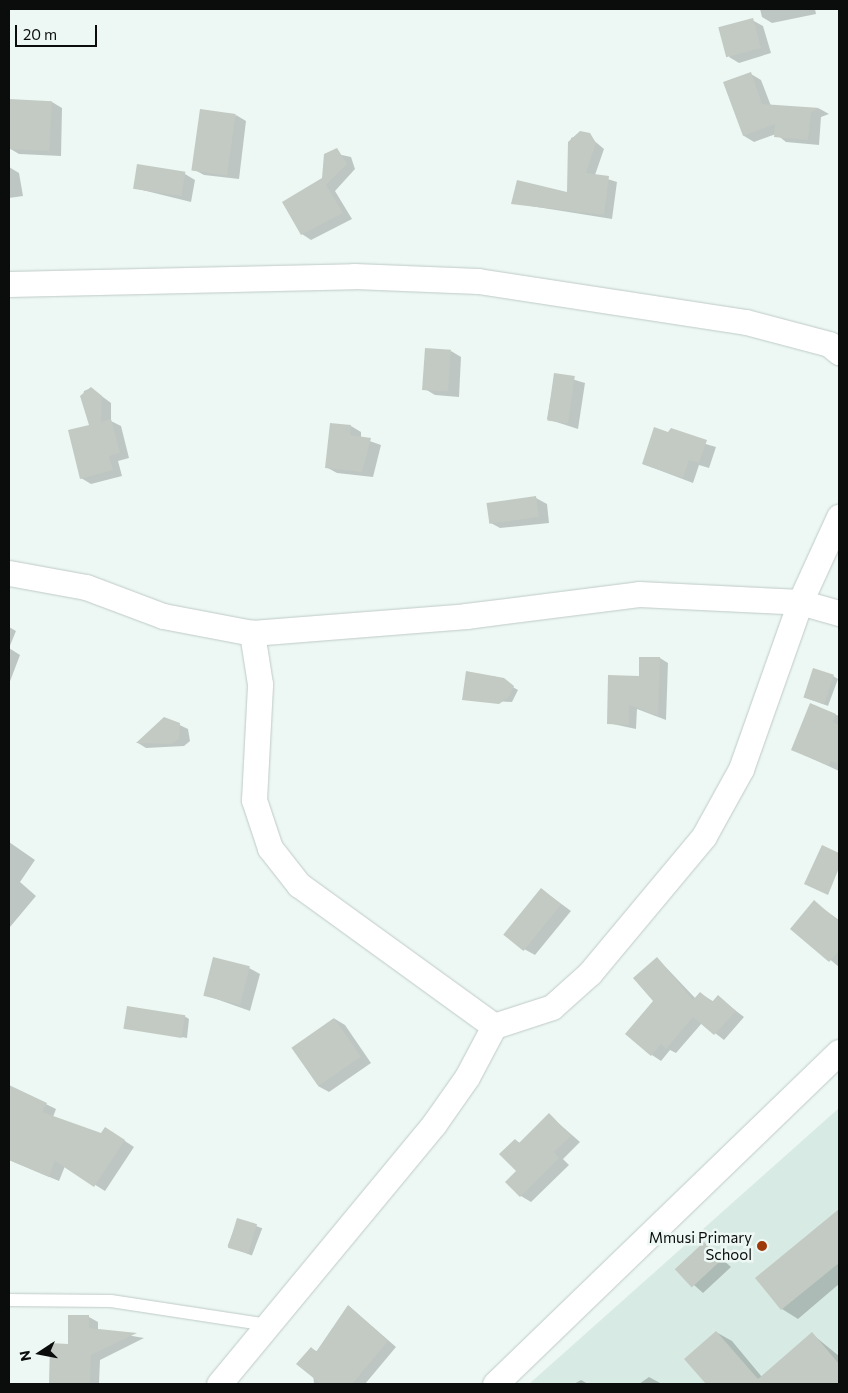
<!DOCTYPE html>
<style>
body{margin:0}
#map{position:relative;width:848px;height:1393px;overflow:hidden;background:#edf8f4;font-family:Commissioner,sans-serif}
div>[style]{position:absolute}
.built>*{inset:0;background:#d8eae4}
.shadow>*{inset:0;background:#0003;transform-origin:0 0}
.building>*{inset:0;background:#c3cac3;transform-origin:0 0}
.roads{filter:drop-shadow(0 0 1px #bfcac6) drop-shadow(0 0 1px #bfcac6)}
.lane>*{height:12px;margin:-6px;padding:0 6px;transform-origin:6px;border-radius:6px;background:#fff}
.street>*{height:25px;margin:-12.5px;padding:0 12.5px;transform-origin:12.5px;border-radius:12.5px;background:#fff}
.dots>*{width:14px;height:14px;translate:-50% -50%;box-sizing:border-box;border:2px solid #edf8f4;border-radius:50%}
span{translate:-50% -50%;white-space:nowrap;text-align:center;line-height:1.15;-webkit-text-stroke:5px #edf8f4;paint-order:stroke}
.poi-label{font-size:15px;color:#0a0d0c}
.right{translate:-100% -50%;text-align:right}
.frame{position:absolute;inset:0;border:10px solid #0a0d0c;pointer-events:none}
.north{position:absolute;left:15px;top:1328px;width:50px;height:50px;-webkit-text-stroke:4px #edf8f4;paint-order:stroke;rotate:259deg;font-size:14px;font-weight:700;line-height:20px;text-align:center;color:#0a0d0c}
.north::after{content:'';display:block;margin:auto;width:18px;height:22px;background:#0a0d0c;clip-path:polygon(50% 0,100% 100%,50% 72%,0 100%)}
.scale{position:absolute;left:15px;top:25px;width:82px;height:22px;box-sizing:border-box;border:2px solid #0a0d0c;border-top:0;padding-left:6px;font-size:15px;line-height:18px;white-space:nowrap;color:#0a0d0c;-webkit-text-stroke:4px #edf8f4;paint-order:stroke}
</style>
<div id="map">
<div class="built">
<i style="clip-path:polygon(839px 1108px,839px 1384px,529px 1384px)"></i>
</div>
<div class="shadow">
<i style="clip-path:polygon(760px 9px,815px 9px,816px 14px,772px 23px,762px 17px)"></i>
<i style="clip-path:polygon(752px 20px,763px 26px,771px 53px,739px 63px,729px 57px)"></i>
<i style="clip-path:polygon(751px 74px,761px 80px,771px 106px,820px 109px,829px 114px,821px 117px,819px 145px,786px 142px,776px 134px,754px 142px,744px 136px)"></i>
<i style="clip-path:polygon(10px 101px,52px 102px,62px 108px,61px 156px,19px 154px,9px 148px)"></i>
<i style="clip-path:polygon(236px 115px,246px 121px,239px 179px,204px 175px,193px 169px)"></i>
<i style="clip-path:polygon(585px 133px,604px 149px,595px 175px,617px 182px,612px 219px,512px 203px,568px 194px,571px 138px)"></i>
<i style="clip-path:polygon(328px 152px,351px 157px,355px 169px,335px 191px,352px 219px,311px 240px,302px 234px,323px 179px)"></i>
<i style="clip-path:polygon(9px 167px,19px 173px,23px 196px,9px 198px)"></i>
<i style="clip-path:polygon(185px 174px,195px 180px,191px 202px,134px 188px)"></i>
<i style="clip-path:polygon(451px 351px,461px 357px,459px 397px,435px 395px,425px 389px)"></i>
<i style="clip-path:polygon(555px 374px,585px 383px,578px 429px,547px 419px)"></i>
<i style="clip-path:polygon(91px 388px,111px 403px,111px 421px,121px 426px,129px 458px,118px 461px,122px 476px,91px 484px,81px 478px,90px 426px,82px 400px,84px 391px)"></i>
<i style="clip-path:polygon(351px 426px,361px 432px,361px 438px,381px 445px,373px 477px,337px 473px,326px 467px)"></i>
<i style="clip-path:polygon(668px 433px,716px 447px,709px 468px,699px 465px,693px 483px,643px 464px)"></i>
<i style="clip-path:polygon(536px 498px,547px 504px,549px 523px,500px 528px,489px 522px)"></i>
<i style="clip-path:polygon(9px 627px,16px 631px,9px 648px,20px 655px,9px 684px)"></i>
<i style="clip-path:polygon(660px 658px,668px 663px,666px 720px,637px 709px,636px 729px,608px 723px,640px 677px)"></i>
<i style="clip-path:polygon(494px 676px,518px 690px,512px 702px,463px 699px)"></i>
<i style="clip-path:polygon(833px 676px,838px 679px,828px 706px,809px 699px)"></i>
<i style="clip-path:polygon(811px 705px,839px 716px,839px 771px,792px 749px)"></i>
<i style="clip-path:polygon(165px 718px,188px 729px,190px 741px,184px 746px,146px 748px,138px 743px)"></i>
<i style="clip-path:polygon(9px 842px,35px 860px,20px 882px,36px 896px,10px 927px)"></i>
<i style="clip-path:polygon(541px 889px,571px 911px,535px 955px,524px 949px)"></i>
<i style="clip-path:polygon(814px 902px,839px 920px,839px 967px,792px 928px)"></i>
<i style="clip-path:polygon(658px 959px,696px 999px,700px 993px,714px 1002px,718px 997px,744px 1017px,724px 1040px,702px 1023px,676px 1053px,670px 1050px,661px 1061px,652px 1055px)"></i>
<i style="clip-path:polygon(249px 968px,260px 974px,250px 1011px,205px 995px)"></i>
<i style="clip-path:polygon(184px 1016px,189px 1019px,187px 1038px,124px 1027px)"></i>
<i style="clip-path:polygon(335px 1019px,345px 1025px,371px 1063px,329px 1092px,318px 1086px)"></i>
<i style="clip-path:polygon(9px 1086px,56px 1109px,53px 1117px,102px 1134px,116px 1135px,134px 1147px,105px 1191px,65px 1166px,59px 1181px,9px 1160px,13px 1130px,9px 1128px)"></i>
<i style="clip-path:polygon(549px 1115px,580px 1142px,563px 1159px,569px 1165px,531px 1202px,521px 1196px,515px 1140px,520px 1143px)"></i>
<i style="clip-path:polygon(839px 1210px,839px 1284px,798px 1319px,782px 1309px,757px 1278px)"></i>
<i style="left:238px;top:1219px;width:26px;height:29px;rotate:21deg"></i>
<i style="clip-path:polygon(704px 1243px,731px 1267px,703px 1293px,676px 1269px)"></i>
<i style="clip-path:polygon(349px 1306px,396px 1347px,365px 1384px,314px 1384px,311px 1348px,318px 1352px)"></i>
<i style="clip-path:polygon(89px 1317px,98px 1322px,98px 1330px,144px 1338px,100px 1360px,99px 1384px,50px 1384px,51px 1345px,69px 1345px)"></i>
<i style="clip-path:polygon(716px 1332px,732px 1341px,762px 1377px,812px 1334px,839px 1356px,839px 1384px,707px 1384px,685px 1359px)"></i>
<i style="clip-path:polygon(649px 1377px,662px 1384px,639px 1384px)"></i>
<i style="clip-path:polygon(581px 1380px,588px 1384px,574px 1384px)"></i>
</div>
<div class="building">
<i style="left:753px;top:18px;width:31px;height:36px;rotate:75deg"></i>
<i style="clip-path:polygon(751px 72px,762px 104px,820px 108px,811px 112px,808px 140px,774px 137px,775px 124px,743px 136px,723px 82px)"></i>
<i style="left:9px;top:99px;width:43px;height:50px;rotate:3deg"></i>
<i style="left:200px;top:109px;width:36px;height:62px;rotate:8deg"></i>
<i style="clip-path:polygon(580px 131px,590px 133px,596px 143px,586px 173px,609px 176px,604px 215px,511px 204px,517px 180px,567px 192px,568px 142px)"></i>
<i style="clip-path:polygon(337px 148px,347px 164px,326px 185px,343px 213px,301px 235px,282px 202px,322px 178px,324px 154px)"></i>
<i style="left:137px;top:164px;width:49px;height:25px;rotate:9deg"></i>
<i style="left:425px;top:348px;width:26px;height:42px;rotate:4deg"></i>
<i style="left:554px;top:373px;width:21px;height:48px;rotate:8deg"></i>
<i style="clip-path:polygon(91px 387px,102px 396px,101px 422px,111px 419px,120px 453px,109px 456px,113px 470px,80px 479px,68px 430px,89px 425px,80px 396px)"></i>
<i style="clip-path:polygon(330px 423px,351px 425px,350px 435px,371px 438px,362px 472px,325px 468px)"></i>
<i style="clip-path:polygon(654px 427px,668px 432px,671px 428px,707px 440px,699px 463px,689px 460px,683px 478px,642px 464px)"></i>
<i style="left:536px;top:496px;width:21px;height:50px;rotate:82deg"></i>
<i style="clip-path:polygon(639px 657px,660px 657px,658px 716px,629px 705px,629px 725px,607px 724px,608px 675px,639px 676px)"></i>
<i style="left:813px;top:668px;width:22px;height:31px;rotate:18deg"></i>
<i style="clip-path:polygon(466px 671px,504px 678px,514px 686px,509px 697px,499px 704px,462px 700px)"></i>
<i style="clip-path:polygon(810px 703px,836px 714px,833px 722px,839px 725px,839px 764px,831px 761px,829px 766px,791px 750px)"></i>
<i style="clip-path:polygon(164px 717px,180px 723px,179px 739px,171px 744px,136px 743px)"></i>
<i style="clip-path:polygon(822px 845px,839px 853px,839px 868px,828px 895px,804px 884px)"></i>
<i style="left:541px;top:888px;width:26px;height:60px;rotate:39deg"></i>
<i style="clip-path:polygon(814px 900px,839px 922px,839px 951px,829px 962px,790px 929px)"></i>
<i style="left:213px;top:957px;width:38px;height:40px;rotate:14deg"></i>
<i style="clip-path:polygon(657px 957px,693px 1000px,700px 992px,712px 1002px,718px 995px,736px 1011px,714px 1035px,693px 1017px,666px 1049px,661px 1044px,651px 1056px,625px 1034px,653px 1001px,633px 978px)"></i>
<i style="left:127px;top:1006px;width:59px;height:23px;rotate:9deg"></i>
<i style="left:334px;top:1018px;width:47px;height:52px;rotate:55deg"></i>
<i style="clip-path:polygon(9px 1085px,47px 1103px,42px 1112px,101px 1133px,105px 1127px,125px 1140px,94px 1187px,55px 1161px,49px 1177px,9px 1160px)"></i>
<i style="clip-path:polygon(549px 1113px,571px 1136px,554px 1152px,559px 1158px,520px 1197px,505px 1182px,516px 1171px,499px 1154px,515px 1139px,519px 1143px)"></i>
<i style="clip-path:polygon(839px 1209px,839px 1263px,781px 1310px,755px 1278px)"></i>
<i style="left:237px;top:1218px;width:21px;height:31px;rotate:17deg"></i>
<i style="left:704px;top:1242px;width:25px;height:40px;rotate:47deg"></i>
<i style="clip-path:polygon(348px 1305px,388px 1341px,352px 1384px,321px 1384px,296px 1364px,311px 1347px,316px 1352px)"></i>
<i style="clip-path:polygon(68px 1315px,89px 1315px,89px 1328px,137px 1333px,91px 1355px,90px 1384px,49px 1384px,50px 1343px,68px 1344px)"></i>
<i style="clip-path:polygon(716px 1331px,758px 1379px,812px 1332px,839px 1364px,839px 1384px,706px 1384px,684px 1359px)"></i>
</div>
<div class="roads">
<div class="lane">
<i style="left:9px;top:1300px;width:102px;rotate:0.6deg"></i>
<i style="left:111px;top:1301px;width:159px;rotate:8.7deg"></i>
</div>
<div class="street">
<i style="left:9px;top:284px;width:345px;rotate:-1.3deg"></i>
<i style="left:354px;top:276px;width:124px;rotate:2.3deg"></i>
<i style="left:478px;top:281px;width:271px;rotate:8.7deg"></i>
<i style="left:746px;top:322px;width:86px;rotate:14.8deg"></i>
<i style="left:829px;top:344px;width:13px;rotate:39deg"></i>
<i style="left:9px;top:573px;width:78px;rotate:10.3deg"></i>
<i style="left:86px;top:587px;width:82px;rotate:20.6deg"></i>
<i style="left:163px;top:616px;width:91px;rotate:10.8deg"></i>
<i style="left:252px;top:633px;width:215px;rotate:-4.5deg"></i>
<i style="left:466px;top:616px;width:174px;rotate:-7.2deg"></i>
<i style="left:639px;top:594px;width:161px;rotate:2.8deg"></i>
<i style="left:800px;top:602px;width:41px;rotate:15.8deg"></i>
<i style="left:494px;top:1026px;width:61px;rotate:-18.1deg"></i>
<i style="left:552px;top:1007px;width:51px;rotate:-41.8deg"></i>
<i style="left:590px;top:973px;width:178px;rotate:-50.2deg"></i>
<i style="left:704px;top:836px;width:77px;rotate:-61.1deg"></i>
<i style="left:741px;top:769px;width:177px;rotate:-70.5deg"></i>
<i style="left:800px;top:602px;width:94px;rotate:-65.4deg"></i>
<i style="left:219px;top:1384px;width:337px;rotate:-50.4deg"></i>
<i style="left:434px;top:1124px;width:57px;rotate:-54.9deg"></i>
<i style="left:467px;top:1077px;width:58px;rotate:-62.1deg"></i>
<i style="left:494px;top:1026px;width:241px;rotate:-144.1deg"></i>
<i style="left:299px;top:885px;width:47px;rotate:-128.1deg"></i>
<i style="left:270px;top:848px;width:51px;rotate:-108.4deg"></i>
<i style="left:254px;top:800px;width:116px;rotate:-87deg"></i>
<i style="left:260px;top:684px;width:52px;rotate:-98.9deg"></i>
<i style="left:495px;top:1384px;width:478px;rotate:-44deg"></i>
</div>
</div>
<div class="dots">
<i style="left:762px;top:1246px;background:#9d380a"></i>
</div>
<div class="poi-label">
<span class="right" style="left:752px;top:1246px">Mmusi Primary<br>School</span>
</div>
<div class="frame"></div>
<div class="north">N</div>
<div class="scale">20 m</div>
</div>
